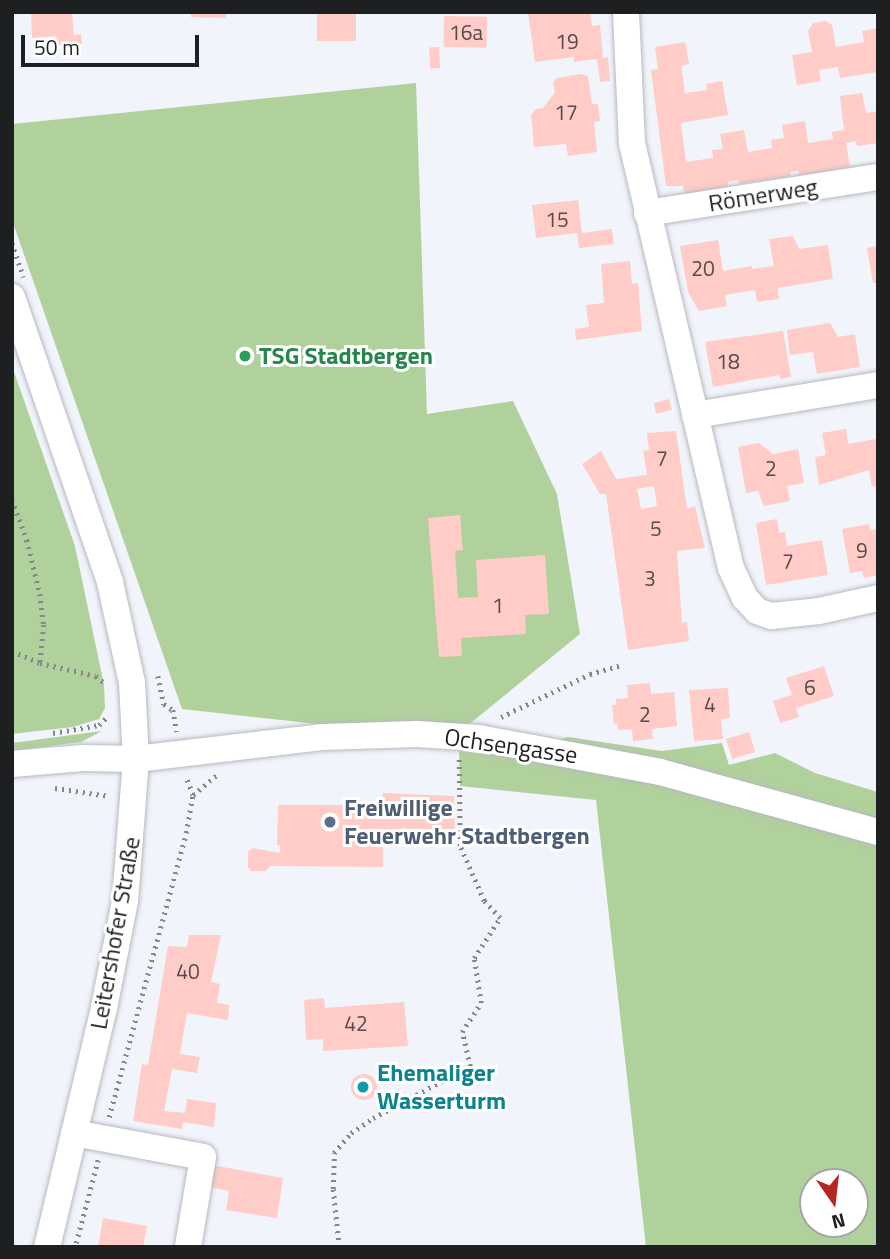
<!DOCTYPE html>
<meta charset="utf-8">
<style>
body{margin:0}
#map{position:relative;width:890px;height:1259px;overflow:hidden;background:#f1f5fb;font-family:"Titillium Web",sans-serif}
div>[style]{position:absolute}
.green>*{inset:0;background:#b1d19c}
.building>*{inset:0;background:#ffccc7;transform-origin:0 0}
.round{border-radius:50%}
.path>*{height:4.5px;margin-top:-2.25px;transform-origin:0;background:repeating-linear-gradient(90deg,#84868a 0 2px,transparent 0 7px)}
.roads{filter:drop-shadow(0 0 2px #b6babf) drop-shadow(0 0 2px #b6babf)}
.minor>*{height:26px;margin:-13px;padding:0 13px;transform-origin:13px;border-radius:13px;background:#fff}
.dots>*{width:19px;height:19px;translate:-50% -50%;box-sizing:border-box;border:4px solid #fff;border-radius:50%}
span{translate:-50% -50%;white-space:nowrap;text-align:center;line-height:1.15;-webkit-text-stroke:6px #fff;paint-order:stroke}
.number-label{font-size:21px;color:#564a4a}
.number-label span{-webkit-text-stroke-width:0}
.street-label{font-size:24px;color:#1e1f21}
.leisure-label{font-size:24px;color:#27864d;font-weight:700}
.left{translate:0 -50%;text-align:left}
.service-label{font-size:24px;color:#4e5e75;font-weight:700}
.culture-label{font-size:24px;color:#0d838f;font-weight:700}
.frame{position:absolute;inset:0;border:14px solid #1e1f21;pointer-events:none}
.north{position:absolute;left:799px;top:1168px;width:70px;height:70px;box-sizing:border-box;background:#fff;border:2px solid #a5a5a6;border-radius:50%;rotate:166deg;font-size:19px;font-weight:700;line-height:28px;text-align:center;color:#1e1f21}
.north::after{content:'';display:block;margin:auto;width:24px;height:32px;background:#b62623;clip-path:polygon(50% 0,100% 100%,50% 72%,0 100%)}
.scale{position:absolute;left:21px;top:35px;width:178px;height:32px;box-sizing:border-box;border:4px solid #1e1f21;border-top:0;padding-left:9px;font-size:21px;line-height:24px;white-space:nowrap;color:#1e1f21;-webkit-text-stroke:5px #fff;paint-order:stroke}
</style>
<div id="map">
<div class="green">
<i style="clip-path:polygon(416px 83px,427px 414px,513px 401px,557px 494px,580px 634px,451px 739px,182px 709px,12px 220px,12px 124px)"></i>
<i style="clip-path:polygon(12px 366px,75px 546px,104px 685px,105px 708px,99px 719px,73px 727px,12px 734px)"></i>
<i style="clip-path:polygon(102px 731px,81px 742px,12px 751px,12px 743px)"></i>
<i style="clip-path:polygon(evenodd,568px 737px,662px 751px,722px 743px,729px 765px,775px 753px,815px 773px,878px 792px,878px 1247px,646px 1247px,596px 800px,460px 786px,459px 751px,529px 759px,536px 747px,568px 737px,813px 1182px,855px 1182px,855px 1224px,813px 1224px,813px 1182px)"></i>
</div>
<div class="building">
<i style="clip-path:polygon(31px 12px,72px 12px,74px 35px,81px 34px,82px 44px,56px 45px,56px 36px,32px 38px)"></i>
<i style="clip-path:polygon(191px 12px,226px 12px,226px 18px,191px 17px)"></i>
<i style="left:317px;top:12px;width:39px;height:29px"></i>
<i style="clip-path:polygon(528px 12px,590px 12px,592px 26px,600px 25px,603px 58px,608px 57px,610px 81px,600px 82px,597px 59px,574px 62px,574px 57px,535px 62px)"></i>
<i style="left:444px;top:16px;width:43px;height:31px;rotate:1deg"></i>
<i style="clip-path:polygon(826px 21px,832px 25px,836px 47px,864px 42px,862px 31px,878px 28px,878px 72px,840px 78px,838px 67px,819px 70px,821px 81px,797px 85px,792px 55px,812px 52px,808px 31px,813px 23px)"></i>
<i style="clip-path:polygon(685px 42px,689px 64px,681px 66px,685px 93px,707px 90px,706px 84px,722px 81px,728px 115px,681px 123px,686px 162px,713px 158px,712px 150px,723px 149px,720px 134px,744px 130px,748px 152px,772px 148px,771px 140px,784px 138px,782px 125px,805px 121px,808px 143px,833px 139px,832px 132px,844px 130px,840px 96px,862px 93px,866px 113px,878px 111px,878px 143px,857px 146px,856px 141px,846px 143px,850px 167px,799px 176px,799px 171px,790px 172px,791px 176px,739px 184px,739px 180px,728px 182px,728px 188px,684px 194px,683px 186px,666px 186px,651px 70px,658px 69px,655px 47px)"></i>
<i style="left:439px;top:47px;width:21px;height:10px;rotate:87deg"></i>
<i style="clip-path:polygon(580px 74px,588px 76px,592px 104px,598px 104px,600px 121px,594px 122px,597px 152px,568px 156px,566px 144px,534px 147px,531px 115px,536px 109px,543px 108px,555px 92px,553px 83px,557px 78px)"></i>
<i style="clip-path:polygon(578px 200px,582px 233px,612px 229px,614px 244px,579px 248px,577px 233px,536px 238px,532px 205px)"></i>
<i style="clip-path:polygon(793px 236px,799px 249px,828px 245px,833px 279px,778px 288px,779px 299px,757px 302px,755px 290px,725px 295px,727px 306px,699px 311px,688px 292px,680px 246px,718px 240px,723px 271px,752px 266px,752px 269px,774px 266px,769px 239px)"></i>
<i style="clip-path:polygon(878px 246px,878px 283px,873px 283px,867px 248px)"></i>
<i style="clip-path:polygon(630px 261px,632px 284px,638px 283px,642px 331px,576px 340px,575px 329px,589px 327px,586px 305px,604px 303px,601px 264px)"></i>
<i style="clip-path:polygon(830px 323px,838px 337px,855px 334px,860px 367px,817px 374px,813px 352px,790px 355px,787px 330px)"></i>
<i style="clip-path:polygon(783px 331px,791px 377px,780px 379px,780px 375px,713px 387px,705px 342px)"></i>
<i style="left:669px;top:399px;width:11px;height:16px;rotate:75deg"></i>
<i style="clip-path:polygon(846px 429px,848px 444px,876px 439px,878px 486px,872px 487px,869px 470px,819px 485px,815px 457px,826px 455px,822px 433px)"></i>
<i style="clip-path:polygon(evenodd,676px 431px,687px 509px,695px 506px,705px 548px,677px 551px,682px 623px,687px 622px,689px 641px,628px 650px,606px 494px,600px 494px,582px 464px,601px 451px,616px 479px,647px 475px,643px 451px,649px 450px,647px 433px,676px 431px,654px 486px,657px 506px,641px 509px,637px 489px,654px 486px)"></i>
<i style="clip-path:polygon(759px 443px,773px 454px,798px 449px,804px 483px,787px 486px,790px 501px,764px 506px,758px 491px,746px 493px,738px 447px)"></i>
<i style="clip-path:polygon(460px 515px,463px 550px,455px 551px,458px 598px,478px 597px,476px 560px,545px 555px,549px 614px,525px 615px,526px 634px,461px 638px,462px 656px,439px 657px,428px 518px)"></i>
<i style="clip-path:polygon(777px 519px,779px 533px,785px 532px,787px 546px,822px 540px,828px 575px,766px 585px,756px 523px)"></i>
<i style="clip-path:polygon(869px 524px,870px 530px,878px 529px,878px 575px,864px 578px,862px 571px,850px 573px,842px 529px)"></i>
<i style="clip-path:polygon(824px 666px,834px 696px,796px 708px,799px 717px,780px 723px,773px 701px,792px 695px,786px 678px)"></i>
<i style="clip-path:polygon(650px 683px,651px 694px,674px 692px,677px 726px,652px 729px,653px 739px,633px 741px,632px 729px,618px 730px,617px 723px,614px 724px,612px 705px,616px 705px,616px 699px,628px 698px,627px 685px)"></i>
<i style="clip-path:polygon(728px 688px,730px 718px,721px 719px,723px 739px,694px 741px,689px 690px)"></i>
<i style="left:749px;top:732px;width:21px;height:24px;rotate:73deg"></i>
<i style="clip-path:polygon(383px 793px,454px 796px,455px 838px,383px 838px,383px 867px,270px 866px,266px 871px,251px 871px,248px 867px,248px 852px,253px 848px,280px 853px,280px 845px,277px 845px,278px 805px,383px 805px)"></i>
<i style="clip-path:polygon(189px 935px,221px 935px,211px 982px,220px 984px,217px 1003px,229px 1005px,228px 1020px,187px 1013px,180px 1054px,200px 1057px,197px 1073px,172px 1069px,164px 1111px,185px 1113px,187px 1099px,216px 1103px,214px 1127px,183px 1122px,182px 1129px,133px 1121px,142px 1064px,148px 1065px,168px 946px,187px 947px)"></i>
<i style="clip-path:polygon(324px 998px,325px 1008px,404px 1002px,408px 1046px,323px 1051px,323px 1039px,306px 1040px,304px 1000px)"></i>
<i class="round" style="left:351px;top:1074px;width:26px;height:26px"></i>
<i style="clip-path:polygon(212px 1165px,283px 1178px,277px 1218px,226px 1210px,229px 1191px,208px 1187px)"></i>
<i style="clip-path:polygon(103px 1218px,147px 1226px,143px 1247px,98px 1247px)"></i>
</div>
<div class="path">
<i style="left:12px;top:243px;width:36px;rotate:71deg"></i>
<i style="left:12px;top:500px;width:43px;rotate:69.4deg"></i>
<i style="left:27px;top:540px;width:56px;rotate:76.5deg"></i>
<i style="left:40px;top:594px;width:31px;rotate:83deg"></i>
<i style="left:44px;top:625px;width:38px;rotate:96deg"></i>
<i style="left:12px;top:651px;width:30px;rotate:23deg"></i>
<i style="left:40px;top:663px;width:57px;rotate:13.1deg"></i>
<i style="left:96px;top:676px;width:13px;rotate:39deg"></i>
<i style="left:158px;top:676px;width:29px;rotate:78deg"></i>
<i style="left:164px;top:704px;width:11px;rotate:34deg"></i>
<i style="left:173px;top:710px;width:22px;rotate:80deg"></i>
<i style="left:501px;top:717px;width:99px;rotate:-25.8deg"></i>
<i style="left:590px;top:674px;width:33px;rotate:-16deg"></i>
<i style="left:53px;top:733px;width:47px;rotate:-9.9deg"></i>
<i style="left:99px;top:725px;width:14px;rotate:-45deg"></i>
<i style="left:55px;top:788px;width:55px;rotate:8.4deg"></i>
<i style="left:193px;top:795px;width:34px;rotate:-40deg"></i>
<i style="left:109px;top:1117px;width:294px;rotate:-74.8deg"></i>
<i style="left:186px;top:833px;width:39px;rotate:-80deg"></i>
<i style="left:193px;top:795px;width:18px;rotate:-112deg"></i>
<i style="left:76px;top:1243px;width:86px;rotate:-75.2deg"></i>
<i style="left:339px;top:1247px;width:58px;rotate:-95.9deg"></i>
<i style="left:333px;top:1189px;width:36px;rotate:-88deg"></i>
<i style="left:334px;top:1153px;width:26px;rotate:-50deg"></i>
<i style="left:351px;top:1133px;width:27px;rotate:-34deg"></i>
<i style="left:373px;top:1118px;width:110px;rotate:-28.2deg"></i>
<i style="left:470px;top:1066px;width:35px;rotate:-103deg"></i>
<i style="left:462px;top:1032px;width:35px;rotate:-57deg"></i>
<i style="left:481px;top:1003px;width:46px;rotate:-98.8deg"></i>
<i style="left:474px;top:958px;width:48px;rotate:-57deg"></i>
<i style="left:500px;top:918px;width:23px;rotate:-133deg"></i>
<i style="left:484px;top:901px;width:60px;rotate:-113.6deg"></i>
<i style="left:460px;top:846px;width:87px;rotate:-90.7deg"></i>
</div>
<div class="roads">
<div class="minor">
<i style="left:626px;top:12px;width:131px;rotate:87.4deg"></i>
<i style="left:632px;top:143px;width:436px;rotate:76.9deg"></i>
<i style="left:731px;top:568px;width:33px;rotate:65deg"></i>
<i style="left:745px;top:598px;width:18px;rotate:47deg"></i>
<i style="left:757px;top:611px;width:15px;rotate:20deg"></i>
<i style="left:771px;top:616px;width:48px;rotate:-5.9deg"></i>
<i style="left:819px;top:611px;width:60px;rotate:-12.4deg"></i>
<i style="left:647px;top:213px;width:234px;rotate:-8.9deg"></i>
<i style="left:12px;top:297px;width:301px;rotate:71deg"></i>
<i style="left:110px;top:582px;width:103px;rotate:77.7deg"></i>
<i style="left:132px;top:683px;width:76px;rotate:87deg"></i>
<i style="left:136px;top:759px;width:142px;rotate:94.4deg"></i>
<i style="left:125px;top:901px;width:109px;rotate:101.1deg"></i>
<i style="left:104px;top:1008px;width:246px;rotate:103.4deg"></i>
<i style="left:695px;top:415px;width:185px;rotate:-9.3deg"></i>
<i style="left:12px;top:764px;width:71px;rotate:-4.8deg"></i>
<i style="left:83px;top:758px;width:53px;rotate:1.1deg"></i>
<i style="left:136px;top:759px;width:187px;rotate:-6.7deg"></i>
<i style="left:322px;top:737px;width:95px;rotate:-1.8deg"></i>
<i style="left:417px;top:734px;width:62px;rotate:3.7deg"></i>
<i style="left:479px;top:738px;width:184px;rotate:10.6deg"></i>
<i style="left:660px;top:772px;width:226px;rotate:15.4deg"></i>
<i style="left:74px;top:1133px;width:131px;rotate:10.5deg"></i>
<i style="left:203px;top:1157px;width:91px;rotate:99.5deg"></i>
</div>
</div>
<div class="dots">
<i style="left:245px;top:356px;background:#2e9e5b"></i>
<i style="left:330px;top:822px;background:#5c6f8a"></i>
<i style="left:363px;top:1087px;background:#0f9aa8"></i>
</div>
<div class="number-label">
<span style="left:466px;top:32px">16a</span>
<span style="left:567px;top:41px">19</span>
<span style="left:566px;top:112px">17</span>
<span style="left:557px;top:219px">15</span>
<span style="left:703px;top:268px">20</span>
<span style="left:728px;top:361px">18</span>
<span style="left:662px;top:458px">7</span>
<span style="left:771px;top:468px">2</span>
<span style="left:656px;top:528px">5</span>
<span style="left:862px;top:550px">9</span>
<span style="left:788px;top:561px">7</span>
<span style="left:650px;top:578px">3</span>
<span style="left:498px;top:605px">1</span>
<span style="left:810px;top:687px">6</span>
<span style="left:710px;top:704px">4</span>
<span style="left:645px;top:714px">2</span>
<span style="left:188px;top:971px">40</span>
<span style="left:356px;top:1023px">42</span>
</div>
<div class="street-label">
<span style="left:763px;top:195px;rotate:-9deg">Römerweg</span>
<span style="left:511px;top:746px;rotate:8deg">Ochsengasse</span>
<span style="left:115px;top:933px;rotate:-80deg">Leitershofer Straße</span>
</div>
<div class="leisure-label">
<span class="left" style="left:259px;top:356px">TSG Stadtbergen</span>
</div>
<div class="service-label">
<span class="left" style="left:344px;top:822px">Freiwillige<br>Feuerwehr Stadtbergen</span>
</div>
<div class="culture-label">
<span class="left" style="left:377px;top:1087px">Ehemaliger<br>Wasserturm</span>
</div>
<div class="frame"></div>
<div class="north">N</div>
<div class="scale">50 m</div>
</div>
